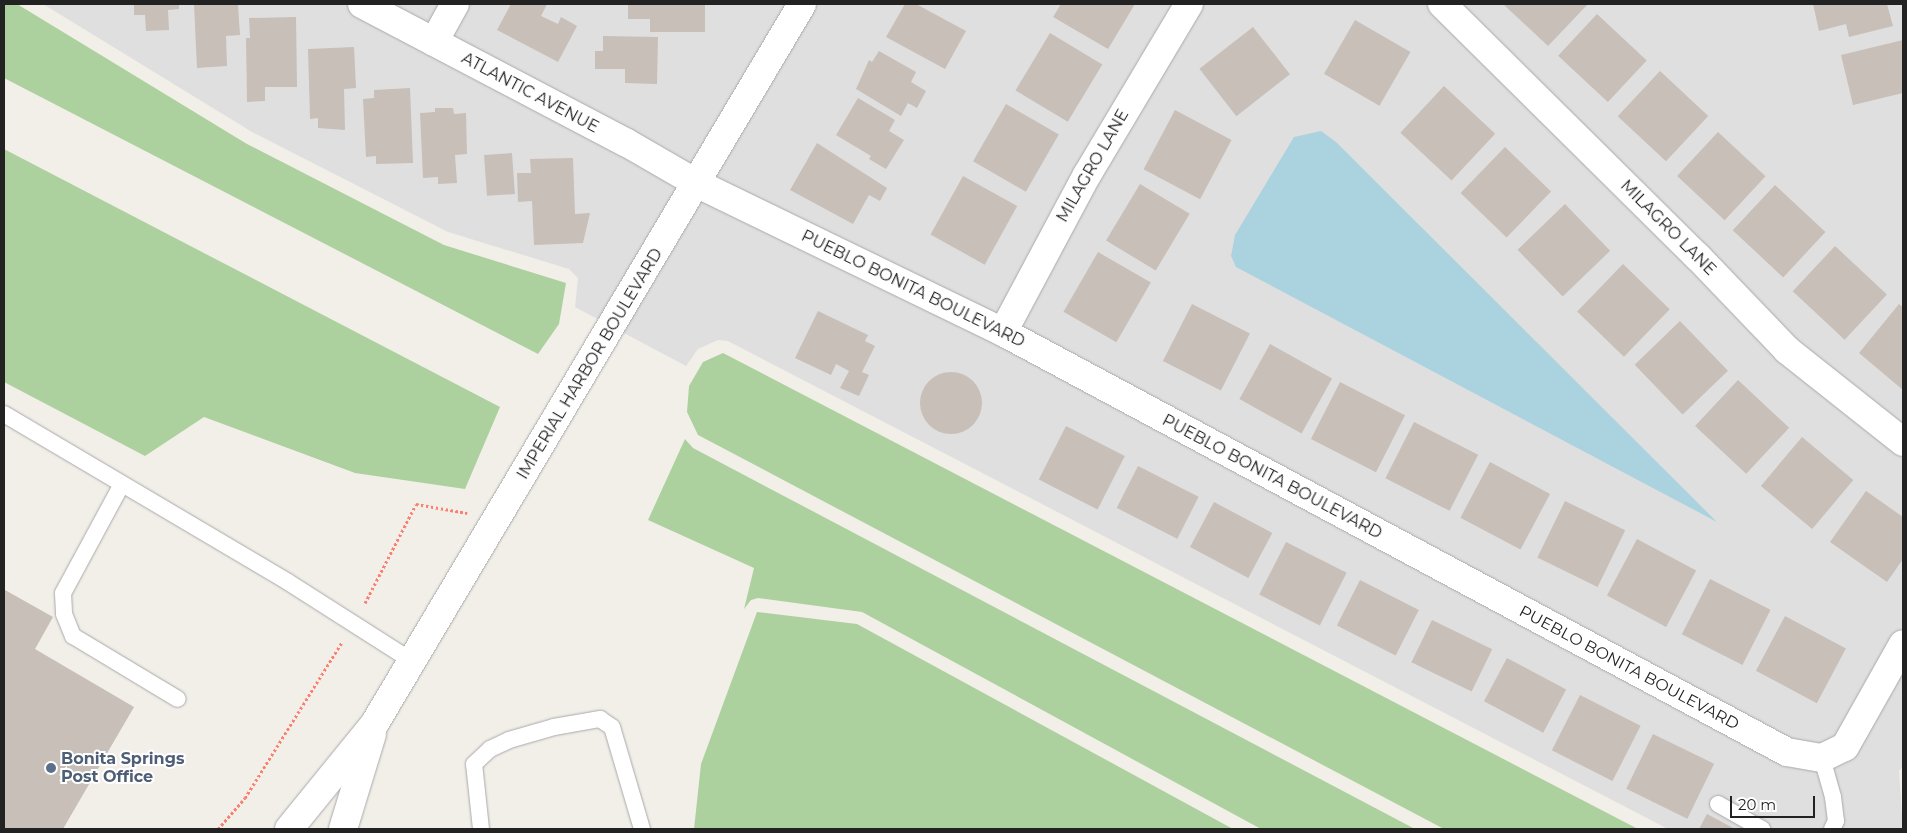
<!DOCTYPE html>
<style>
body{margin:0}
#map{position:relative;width:1907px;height:833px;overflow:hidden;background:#f2efe9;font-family:Montserrat,sans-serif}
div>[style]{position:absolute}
.residential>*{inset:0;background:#e0dfdf}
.forest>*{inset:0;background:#add19e}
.water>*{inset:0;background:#aad3df}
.building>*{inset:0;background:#c7bfb8;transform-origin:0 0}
.round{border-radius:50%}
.path>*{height:3px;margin-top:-1.5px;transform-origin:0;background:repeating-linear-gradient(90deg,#fa8072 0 2.5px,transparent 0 5px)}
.roads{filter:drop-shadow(0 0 1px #a9a9a9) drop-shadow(0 0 1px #a9a9a9)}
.lane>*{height:16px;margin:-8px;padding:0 8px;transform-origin:8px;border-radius:8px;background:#fff}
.street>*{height:28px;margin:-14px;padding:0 14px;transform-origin:14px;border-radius:14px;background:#fff}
.dots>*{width:14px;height:14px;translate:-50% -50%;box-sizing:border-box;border:2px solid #fff;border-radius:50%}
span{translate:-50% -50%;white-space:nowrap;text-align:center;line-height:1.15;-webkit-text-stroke:4px #fff;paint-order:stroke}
.street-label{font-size:16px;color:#222}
.service-label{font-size:16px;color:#4e5e75;font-weight:700}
.left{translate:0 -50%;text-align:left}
.frame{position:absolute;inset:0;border:5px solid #222;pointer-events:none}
.scale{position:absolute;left:1730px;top:796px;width:85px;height:22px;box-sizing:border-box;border:2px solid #222;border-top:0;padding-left:6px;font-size:15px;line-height:18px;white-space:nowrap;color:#222;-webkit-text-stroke:4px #fff;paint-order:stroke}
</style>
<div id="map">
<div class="residential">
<i style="clip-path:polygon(43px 4px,1903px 4px,1903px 766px,1899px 771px,1903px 829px,1668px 829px,728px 341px,718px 340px,698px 349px,686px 366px,575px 307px,578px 278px,569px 269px,448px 232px,252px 132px)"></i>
</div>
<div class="forest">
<i style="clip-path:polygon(4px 4px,17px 4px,247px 144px,444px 245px,566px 283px,559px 324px,538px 354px,4px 78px)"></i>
<i style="clip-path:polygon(4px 149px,500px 407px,465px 489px,355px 473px,204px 417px,145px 456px,4px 382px)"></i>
<i style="clip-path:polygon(723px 353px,1638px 829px,1444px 829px,698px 435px,687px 412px,689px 386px,703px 362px)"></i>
<i style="clip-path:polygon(685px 439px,693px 448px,1415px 829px,1261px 829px,862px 612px,758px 598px,751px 600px,744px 609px,754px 568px,648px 520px)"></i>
<i style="clip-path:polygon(757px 612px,857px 624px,1233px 829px,694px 829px,701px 764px)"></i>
</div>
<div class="water">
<i style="clip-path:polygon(1321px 131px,1336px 142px,1717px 522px,1236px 267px,1231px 256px,1235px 235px,1294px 137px)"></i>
</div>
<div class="building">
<i style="clip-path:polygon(134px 4px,179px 4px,179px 9px,168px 10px,169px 30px,146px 31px,145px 15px,134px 15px)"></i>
<i style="clip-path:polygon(194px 4px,238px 5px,240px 35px,226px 36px,227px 66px,197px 68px)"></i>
<i style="clip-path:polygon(511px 4px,547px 4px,541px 16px,558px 24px,561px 17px,577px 26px,558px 62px,497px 30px)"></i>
<i style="clip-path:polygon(628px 4px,705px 4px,705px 32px,650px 32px,650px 19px,628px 19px)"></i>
<i style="clip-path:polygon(905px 4px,916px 4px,966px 31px,945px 69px,886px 37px)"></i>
<i style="clip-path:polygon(1061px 4px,1135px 4px,1108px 49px,1053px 17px)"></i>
<i style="clip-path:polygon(1503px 4px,1588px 4px,1548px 46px)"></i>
<i style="clip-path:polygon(1813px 4px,1887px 4px,1893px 26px,1849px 37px,1846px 24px,1819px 31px)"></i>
<i style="left:1597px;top:14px;width:68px;height:57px;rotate:43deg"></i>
<i style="clip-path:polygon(296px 17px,297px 87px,265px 87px,265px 101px,247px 102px,246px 38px,250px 38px,249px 18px)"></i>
<i style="left:1355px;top:20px;width:64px;height:62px;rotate:30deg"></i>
<i style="left:1253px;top:27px;width:60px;height:68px;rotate:52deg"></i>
<i style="left:1050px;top:33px;width:61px;height:67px;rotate:31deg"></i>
<i style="clip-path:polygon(603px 36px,658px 37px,657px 84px,625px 83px,625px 69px,595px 69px,595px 51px,603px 51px)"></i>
<i style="clip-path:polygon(1903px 40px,1903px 93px,1853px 105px,1841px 55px)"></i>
<i style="clip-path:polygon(354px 47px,356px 88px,344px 89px,345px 130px,318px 128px,318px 118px,310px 119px,308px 49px)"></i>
<i style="clip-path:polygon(879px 51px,916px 72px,911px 82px,926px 91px,917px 108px,908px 103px,901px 116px,856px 89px,869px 60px,872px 62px)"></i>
<i style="left:1660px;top:71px;width:66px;height:62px;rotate:43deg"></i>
<i style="left:1444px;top:86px;width:70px;height:64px;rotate:43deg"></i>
<i style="clip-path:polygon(410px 88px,413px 163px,376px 164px,376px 156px,366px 157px,363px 99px,374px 98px,374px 90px)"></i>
<i style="clip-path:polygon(858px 98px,895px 120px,889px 131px,904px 140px,886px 169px,869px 159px,871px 156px,836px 135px)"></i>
<i style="left:1006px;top:104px;width:61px;height:66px;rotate:30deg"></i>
<i style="clip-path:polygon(435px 108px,453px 108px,454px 114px,466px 113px,467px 154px,455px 155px,457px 183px,438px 184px,438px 177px,423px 178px,420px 113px,435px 112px)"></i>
<i style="left:1175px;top:110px;width:64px;height:67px;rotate:28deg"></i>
<i style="left:1718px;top:132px;width:65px;height:60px;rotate:43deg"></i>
<i style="clip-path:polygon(817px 143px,887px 188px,880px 201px,869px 195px,853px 224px,790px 190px)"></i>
<i style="left:1505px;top:147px;width:64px;height:64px;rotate:44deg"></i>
<i style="left:512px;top:153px;width:41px;height:28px;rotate:86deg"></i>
<i style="clip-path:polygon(573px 158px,575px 214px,590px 213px,583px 243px,534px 245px,532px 201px,518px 202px,517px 173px,531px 173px,530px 159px)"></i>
<i style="left:963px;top:176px;width:62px;height:67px;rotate:29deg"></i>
<i style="left:1140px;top:184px;width:58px;height:66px;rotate:31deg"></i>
<i style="left:1775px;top:185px;width:69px;height:62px;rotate:43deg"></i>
<i style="left:1565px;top:204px;width:65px;height:66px;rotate:46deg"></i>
<i style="left:1835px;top:246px;width:71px;height:62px;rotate:43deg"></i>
<i style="left:1098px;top:252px;width:61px;height:69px;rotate:30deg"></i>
<i style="left:1623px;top:264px;width:65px;height:66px;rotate:44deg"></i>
<i style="left:1192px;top:304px;width:65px;height:64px;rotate:27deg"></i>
<i style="clip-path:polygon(1899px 304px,1903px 307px,1903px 390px,1859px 353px)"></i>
<i style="clip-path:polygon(818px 311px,868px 335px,865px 341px,875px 346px,862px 372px,869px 375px,859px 396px,840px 388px,849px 371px,836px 364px,831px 375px,795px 358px)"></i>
<i style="left:1680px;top:321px;width:69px;height:63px;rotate:46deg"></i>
<i style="left:1270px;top:344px;width:71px;height:63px;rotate:29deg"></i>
<i class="round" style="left:920px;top:372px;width:62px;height:62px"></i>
<i style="left:1738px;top:380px;width:70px;height:63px;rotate:43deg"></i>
<i style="left:1340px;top:382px;width:73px;height:64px;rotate:27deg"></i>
<i style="left:1414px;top:422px;width:72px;height:63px;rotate:27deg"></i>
<i style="left:1066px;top:426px;width:66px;height:60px;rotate:27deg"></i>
<i style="left:1802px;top:437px;width:67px;height:64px;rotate:40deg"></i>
<i style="left:1490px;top:462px;width:68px;height:63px;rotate:28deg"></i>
<i style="left:1138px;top:466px;width:68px;height:47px;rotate:27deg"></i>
<i style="clip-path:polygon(1866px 491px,1903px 517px,1903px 559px,1887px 582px,1830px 542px)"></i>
<i style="left:1565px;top:501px;width:67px;height:63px;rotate:26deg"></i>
<i style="left:1214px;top:502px;width:66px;height:51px;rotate:28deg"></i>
<i style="left:1637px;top:539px;width:67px;height:64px;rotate:28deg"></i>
<i style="left:1286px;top:542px;width:68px;height:59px;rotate:27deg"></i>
<i style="left:1710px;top:579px;width:68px;height:62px;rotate:27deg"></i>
<i style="left:1360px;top:580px;width:66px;height:51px;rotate:27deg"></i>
<i style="clip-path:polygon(5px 590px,53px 617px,35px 649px,134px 707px,63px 829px,4px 829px)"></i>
<i style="left:1785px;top:616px;width:69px;height:62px;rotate:28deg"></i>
<i style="left:1432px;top:620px;width:67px;height:47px;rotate:26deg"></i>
<i style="left:1507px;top:658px;width:67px;height:49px;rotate:28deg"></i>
<i style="left:1580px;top:695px;width:68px;height:62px;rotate:27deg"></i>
<i style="left:1653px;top:734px;width:68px;height:61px;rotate:26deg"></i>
<i style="clip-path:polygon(1707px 814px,1735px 829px,1699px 829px)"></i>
</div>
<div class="path">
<i style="left:365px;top:603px;width:111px;rotate:-62.7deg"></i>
<i style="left:416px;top:504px;width:52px;rotate:10deg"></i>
<i style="left:218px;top:829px;width:41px;rotate:-48.9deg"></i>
<i style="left:245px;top:798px;width:184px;rotate:-58.1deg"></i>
</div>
<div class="roads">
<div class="lane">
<i style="left:4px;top:414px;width:330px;rotate:30.6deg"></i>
<i style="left:288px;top:582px;width:147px;rotate:32.5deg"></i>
<i style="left:122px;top:484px;width:124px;rotate:118.4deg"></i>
<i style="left:63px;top:593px;width:21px;rotate:87deg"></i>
<i style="left:64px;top:614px;width:24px;rotate:68deg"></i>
<i style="left:73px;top:636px;width:122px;rotate:31deg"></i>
<i style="left:1822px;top:758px;width:41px;rotate:74.2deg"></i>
<i style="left:1833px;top:797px;width:24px;rotate:83deg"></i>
<i style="left:1836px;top:821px;width:9px;rotate:117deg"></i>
<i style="left:1718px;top:804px;width:51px;rotate:29.6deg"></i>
<i style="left:481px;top:829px;width:65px;rotate:-96.1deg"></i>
<i style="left:474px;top:764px;width:22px;rotate:-43deg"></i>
<i style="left:490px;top:749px;width:21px;rotate:-25deg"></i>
<i style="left:509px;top:740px;width:47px;rotate:-16.1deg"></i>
<i style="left:554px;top:727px;width:47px;rotate:-9.9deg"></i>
<i style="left:600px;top:719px;width:14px;rotate:34deg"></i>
<i style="left:612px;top:727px;width:106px;rotate:73.6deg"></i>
</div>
<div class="street">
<i style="left:362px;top:4px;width:299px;rotate:27.7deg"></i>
<i style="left:627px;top:143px;width:82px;rotate:30deg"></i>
<i style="left:698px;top:184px;width:339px;rotate:25.9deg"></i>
<i style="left:1003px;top:332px;width:889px;rotate:28.18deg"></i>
<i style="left:1787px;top:752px;width:36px;rotate:10deg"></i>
<i style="left:1822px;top:758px;width:25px;rotate:-26deg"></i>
<i style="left:1845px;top:747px;width:118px;rotate:-60.6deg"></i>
<i style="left:1442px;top:4px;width:359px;rotate:44.7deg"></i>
<i style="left:1697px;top:256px;width:130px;rotate:46.2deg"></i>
<i style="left:1787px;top:350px;width:148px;rotate:38.4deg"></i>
<i style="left:434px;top:42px;width:43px;rotate:-61.1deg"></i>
<i style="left:1003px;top:332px;width:178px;rotate:-61.9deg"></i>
<i style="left:1087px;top:175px;width:199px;rotate:-59.2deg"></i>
<i style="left:289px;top:829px;width:136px;rotate:-50.9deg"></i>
<i style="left:375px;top:723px;width:836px;rotate:-59.29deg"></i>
<i style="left:343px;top:829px;width:99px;rotate:-73deg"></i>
</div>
</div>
<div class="dots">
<i style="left:51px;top:768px;background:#5c6f8a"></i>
</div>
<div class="street-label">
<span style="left:530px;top:93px;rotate:28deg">ATLANTIC AVENUE</span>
<span style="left:1093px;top:166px;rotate:-60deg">MILAGRO LANE</span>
<span style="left:1668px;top:228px;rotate:45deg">MILAGRO LANE</span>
<span style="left:913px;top:289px;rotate:26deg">PUEBLO BONITA BOULEVARD</span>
<span style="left:590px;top:364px;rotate:-59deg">IMPERIAL HARBOR BOULEVARD</span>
<span style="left:1272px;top:477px;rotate:28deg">PUEBLO BONITA BOULEVARD</span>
<span style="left:1629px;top:668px;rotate:28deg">PUEBLO BONITA BOULEVARD</span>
</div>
<div class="service-label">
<span class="left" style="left:61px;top:768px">Bonita Springs<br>Post Office</span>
</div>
<div class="frame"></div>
<div class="scale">20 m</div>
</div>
